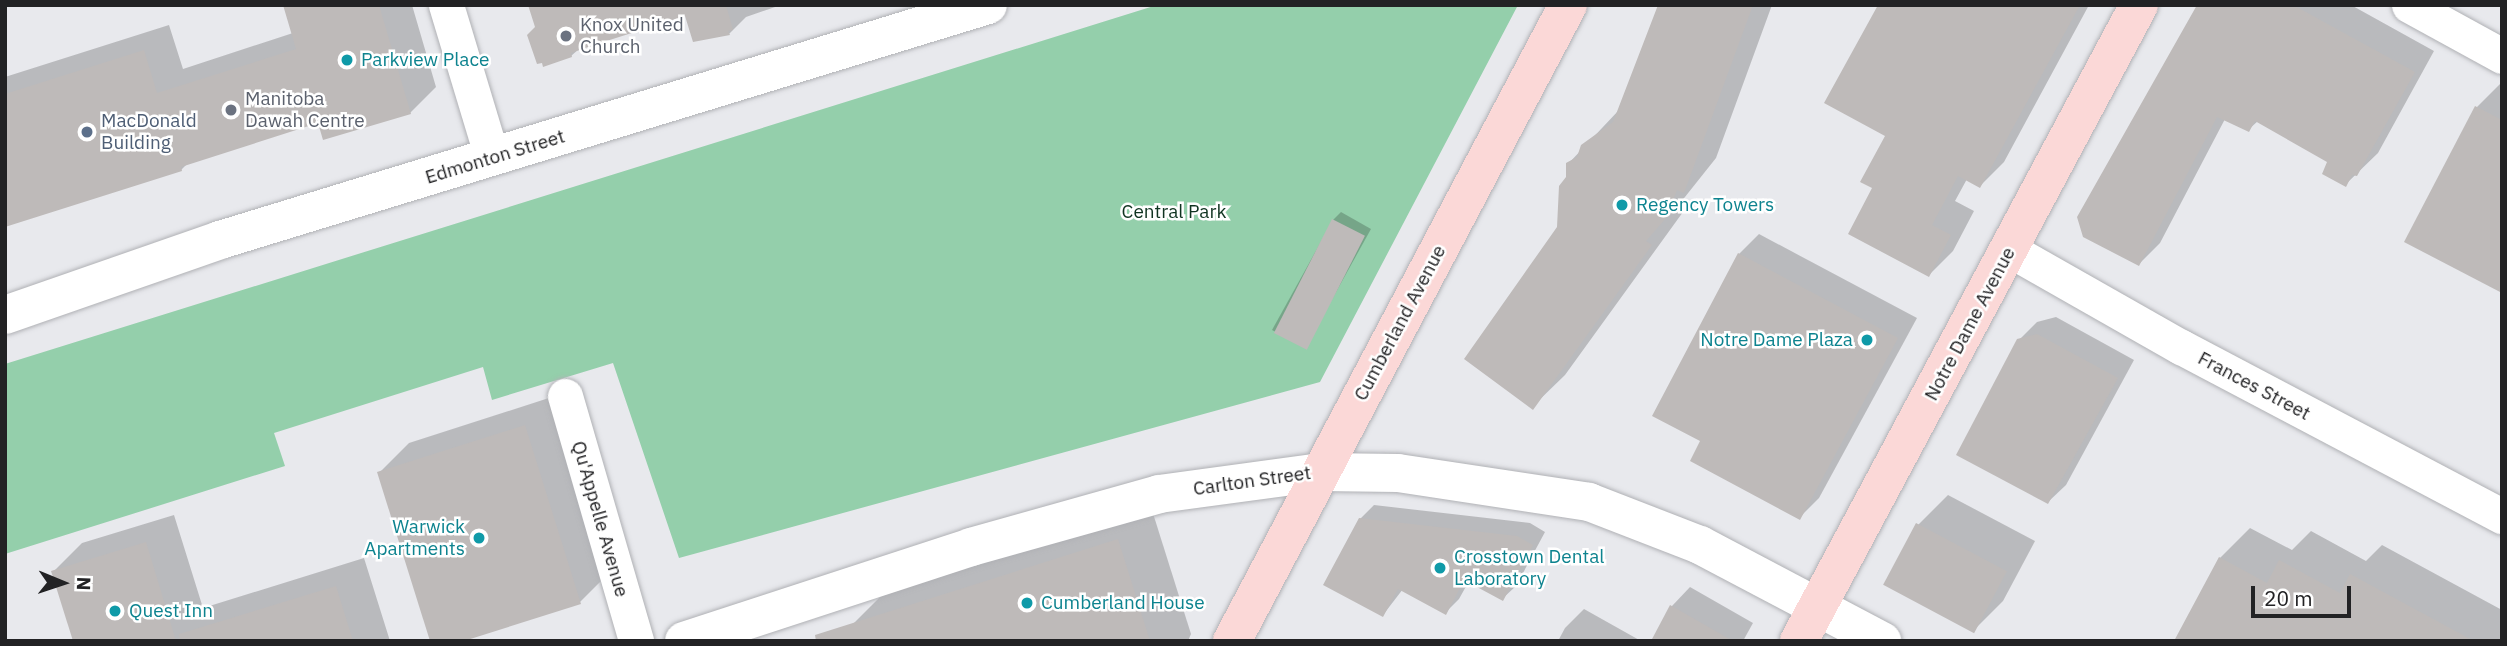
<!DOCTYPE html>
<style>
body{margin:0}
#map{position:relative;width:2507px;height:646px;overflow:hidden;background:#e8e9ed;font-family:"IBM Plex Sans",sans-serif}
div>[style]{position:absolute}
.green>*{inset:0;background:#94cfab}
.shadow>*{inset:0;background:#0003}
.building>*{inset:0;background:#bebab9;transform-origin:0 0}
.roads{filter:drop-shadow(0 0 2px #b0b1b5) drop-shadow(0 0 2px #b0b1b5)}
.street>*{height:35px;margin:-17.5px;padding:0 17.5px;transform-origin:17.5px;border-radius:17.5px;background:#fff}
.secondary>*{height:38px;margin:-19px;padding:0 19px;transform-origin:19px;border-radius:19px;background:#fff}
.primary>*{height:38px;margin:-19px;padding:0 19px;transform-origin:19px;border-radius:19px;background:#fbd8d7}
.dots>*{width:19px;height:19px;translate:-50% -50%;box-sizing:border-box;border:4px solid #fff;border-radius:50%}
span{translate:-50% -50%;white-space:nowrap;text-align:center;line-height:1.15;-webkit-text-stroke:5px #fff;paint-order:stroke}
.worship-label{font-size:19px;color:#5b616d}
.left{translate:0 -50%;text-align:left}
.culture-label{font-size:19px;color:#0d838f}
.right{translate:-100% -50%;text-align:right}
.service-label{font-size:19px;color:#4e5e75}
.street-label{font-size:19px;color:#222224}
.park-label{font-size:19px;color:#0f3320}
.frame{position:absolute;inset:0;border:7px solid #222224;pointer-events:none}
.north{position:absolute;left:28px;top:548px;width:70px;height:70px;-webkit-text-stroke:5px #fff;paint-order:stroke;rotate:92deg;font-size:19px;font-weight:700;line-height:28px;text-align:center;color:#222224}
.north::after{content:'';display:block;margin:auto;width:24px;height:32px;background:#222224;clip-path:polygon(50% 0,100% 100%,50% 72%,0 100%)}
.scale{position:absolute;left:2251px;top:586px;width:100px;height:32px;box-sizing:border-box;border:4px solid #222224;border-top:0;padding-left:9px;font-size:21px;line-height:24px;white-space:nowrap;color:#222224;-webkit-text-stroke:5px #fff;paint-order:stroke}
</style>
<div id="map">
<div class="green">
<i style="clip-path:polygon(1157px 5px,1518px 5px,1320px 382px,679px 558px,613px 363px,492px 400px,483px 367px,274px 433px,285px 466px,5px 554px,5px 364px)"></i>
</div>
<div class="shadow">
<i style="clip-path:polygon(285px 5px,412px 5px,436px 87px,410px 113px,319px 121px,188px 163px,181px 170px,5px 225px,5px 77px,169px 25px,183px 69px,293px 33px)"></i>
<i style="clip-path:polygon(530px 5px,781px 5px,746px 17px,729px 34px,686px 12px,579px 49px,571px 56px,537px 27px)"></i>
<i style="clip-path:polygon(1660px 5px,1772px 5px,1716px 158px,1677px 207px,1683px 212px,1565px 375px,1532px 407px,1568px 177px,1568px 164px,1619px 110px)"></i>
<i style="clip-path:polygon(1880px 5px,2089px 5px,2004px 162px,1980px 186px,1967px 179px,1955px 201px,1974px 211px,1953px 251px,1929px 275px,1887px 135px)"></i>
<i style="clip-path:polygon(2199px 5px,2351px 5px,2434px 51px,2378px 153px,2346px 184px,2330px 161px,2258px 121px,2248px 130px,2225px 119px,2160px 243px,2139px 264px)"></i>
<i style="clip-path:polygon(2502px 82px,2502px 291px,2477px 107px)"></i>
<i style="clip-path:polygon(1341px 212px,1371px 229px,1310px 339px,1303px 347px,1272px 330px,1333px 220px)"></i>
<i style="clip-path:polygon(1759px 234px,1917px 318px,1819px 498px,1799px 518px,1703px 441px,1739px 254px)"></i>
<i style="clip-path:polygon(2056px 317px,2134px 360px,2066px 485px,2048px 502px,2019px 340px,2037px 322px)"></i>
<i style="clip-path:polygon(555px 396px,610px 572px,580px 602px,379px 473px,409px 443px)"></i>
<i style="clip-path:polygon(1948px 495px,2035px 541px,2003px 601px,1973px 631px,1918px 525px)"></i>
<i style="clip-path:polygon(1374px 505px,1530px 523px,1545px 532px,1516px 586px,1502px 599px,1469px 581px,1459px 599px,1446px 612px,1403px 589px,1383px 615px,1360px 519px)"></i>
<i style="clip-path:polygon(1151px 507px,1191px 634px,1188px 641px,836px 641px,887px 590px)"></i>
<i style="clip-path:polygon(174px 515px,203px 608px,364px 558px,390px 641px,75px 641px,53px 572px,82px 543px)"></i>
<i style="clip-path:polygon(2250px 528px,2292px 550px,2311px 531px,2366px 561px,2382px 545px,2502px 610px,2502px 641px,2176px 641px,2220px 558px)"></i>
<i style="clip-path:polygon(1690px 587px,1753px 623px,1743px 641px,1653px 641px,1672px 606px)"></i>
<i style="clip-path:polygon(1584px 609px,1641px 641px,1558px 641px,1565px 628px)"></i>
</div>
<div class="building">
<i style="clip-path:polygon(283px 5px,379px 5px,411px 114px,323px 140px,318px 123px,181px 167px,182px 171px,5px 227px,5px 94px,144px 50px,157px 93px,296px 49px)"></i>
<i style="clip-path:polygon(528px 5px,726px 5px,733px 30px,728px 31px,730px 35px,693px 42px,685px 16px,594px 45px,571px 53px,572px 57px,543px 67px,542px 63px,537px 64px,527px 35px,535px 27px)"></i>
<i style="clip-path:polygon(1658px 5px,1753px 5px,1684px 193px,1677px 190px,1666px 218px,1646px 241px,1652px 245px,1533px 410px,1464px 359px,1557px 227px,1559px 186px,1566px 177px,1566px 163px,1577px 157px,1581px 145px,1613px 122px)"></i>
<i style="clip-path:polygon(1878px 5px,2080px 5px,1980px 188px,1958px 176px,1932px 225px,1951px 235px,1929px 277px,1848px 234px,1872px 188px,1860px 182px,1885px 136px,1824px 103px)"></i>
<i style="clip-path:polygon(2197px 5px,2293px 5px,2415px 72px,2357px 176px,2352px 175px,2346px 187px,2322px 174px,2327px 162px,2255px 121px,2249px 132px,2217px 117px,2139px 266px,2083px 237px,2077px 217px)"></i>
<i style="clip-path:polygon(2475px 106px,2502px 120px,2502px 293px,2404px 242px)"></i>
<i style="left:1332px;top:219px;width:37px;height:128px;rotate:27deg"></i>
<i style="clip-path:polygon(1738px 253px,1898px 338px,1800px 520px,1690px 461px,1700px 441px,1652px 416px)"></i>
<i style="clip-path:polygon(2037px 334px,2118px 378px,2048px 504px,1956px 455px,2017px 339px)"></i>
<i style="clip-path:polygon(525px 425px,581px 604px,464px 641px,430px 641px,377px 472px)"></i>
<i style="clip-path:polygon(1359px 518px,1517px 536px,1533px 545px,1503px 601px,1464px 580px,1446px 615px,1398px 589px,1383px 617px,1323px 585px)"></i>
<i style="left:1916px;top:523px;width:103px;height:70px;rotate:28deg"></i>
<i style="clip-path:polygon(1118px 539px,1150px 641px,816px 641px,815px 635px)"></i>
<i style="clip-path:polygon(146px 542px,176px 641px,73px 641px,51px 571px)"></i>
<i style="clip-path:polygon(2219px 557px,2267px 583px,2279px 560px,2340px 593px,2350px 574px,2474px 641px,2174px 641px)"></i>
<i style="clip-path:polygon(336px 586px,353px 641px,180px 641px,179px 634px)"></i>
<i style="clip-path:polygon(1670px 605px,1733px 641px,1651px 641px)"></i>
</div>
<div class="roads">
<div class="street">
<i style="left:446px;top:5px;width:159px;rotate:73.2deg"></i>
<i style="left:2409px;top:5px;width:106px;rotate:28.7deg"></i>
<i style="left:2010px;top:250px;width:197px;rotate:29.6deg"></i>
<i style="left:2181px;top:347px;width:363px;rotate:27.8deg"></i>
<i style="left:565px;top:396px;width:255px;rotate:73.8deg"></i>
</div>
<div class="secondary">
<i style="left:5px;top:315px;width:228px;rotate:-19.2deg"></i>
<i style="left:220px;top:240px;width:803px;rotate:-17.01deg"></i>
<i style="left:684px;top:641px;width:302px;rotate:-18.1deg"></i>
<i style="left:971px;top:547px;width:195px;rotate:-15.7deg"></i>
<i style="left:1159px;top:494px;width:163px;rotate:-7.7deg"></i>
<i style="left:1321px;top:472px;width:77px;rotate:0.7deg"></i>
<i style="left:1398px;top:473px;width:193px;rotate:8.6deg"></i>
<i style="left:1589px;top:502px;width:119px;rotate:21.2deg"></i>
<i style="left:1700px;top:545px;width:206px;rotate:27.8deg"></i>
</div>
<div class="primary">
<i style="left:1232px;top:641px;width:719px;rotate:-62.15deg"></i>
<i style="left:1799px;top:641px;width:721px;rotate:-61.87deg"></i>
</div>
</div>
<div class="dots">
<i style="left:566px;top:36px;background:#6b7280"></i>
<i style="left:347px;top:60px;background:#0f9aa8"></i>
<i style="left:231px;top:110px;background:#6b7280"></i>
<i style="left:87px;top:132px;background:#5c6f8a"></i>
<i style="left:1622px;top:205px;background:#0f9aa8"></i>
<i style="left:1867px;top:340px;background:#0f9aa8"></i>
<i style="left:479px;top:538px;background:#0f9aa8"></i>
<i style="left:1440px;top:568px;background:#0f9aa8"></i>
<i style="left:1027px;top:603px;background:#0f9aa8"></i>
<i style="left:115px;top:611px;background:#0f9aa8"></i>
</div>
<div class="worship-label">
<span class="left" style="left:580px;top:36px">Knox United<br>Church</span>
<span class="left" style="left:245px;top:110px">Manitoba<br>Dawah Centre</span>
</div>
<div class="culture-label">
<span class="left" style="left:361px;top:60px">Parkview Place</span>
<span class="left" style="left:1636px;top:205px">Regency Towers</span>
<span class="right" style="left:1853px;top:340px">Notre Dame Plaza</span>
<span class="right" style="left:465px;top:538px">Warwick<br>Apartments</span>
<span class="left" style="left:1454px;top:568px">Crosstown Dental<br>Laboratory</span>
<span class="left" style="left:1041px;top:603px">Cumberland House</span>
<span class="left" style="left:129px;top:611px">Quest Inn</span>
</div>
<div class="service-label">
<span class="left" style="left:101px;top:132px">MacDonald<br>Building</span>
</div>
<div class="street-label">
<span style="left:495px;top:157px;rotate:-17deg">Edmonton Street</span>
<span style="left:1400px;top:323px;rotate:-62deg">Cumberland Avenue</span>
<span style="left:1970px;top:324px;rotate:-62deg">Notre Dame Avenue</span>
<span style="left:2254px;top:386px;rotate:28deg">Frances Street</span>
<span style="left:1252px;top:481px;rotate:-8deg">Carlton Street</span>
<span style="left:600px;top:519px;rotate:74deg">Qu'Appelle Avenue</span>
</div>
<div class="park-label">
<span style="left:1174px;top:212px">Central Park</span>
</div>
<div class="frame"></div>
<div class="north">N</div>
<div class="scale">20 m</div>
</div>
